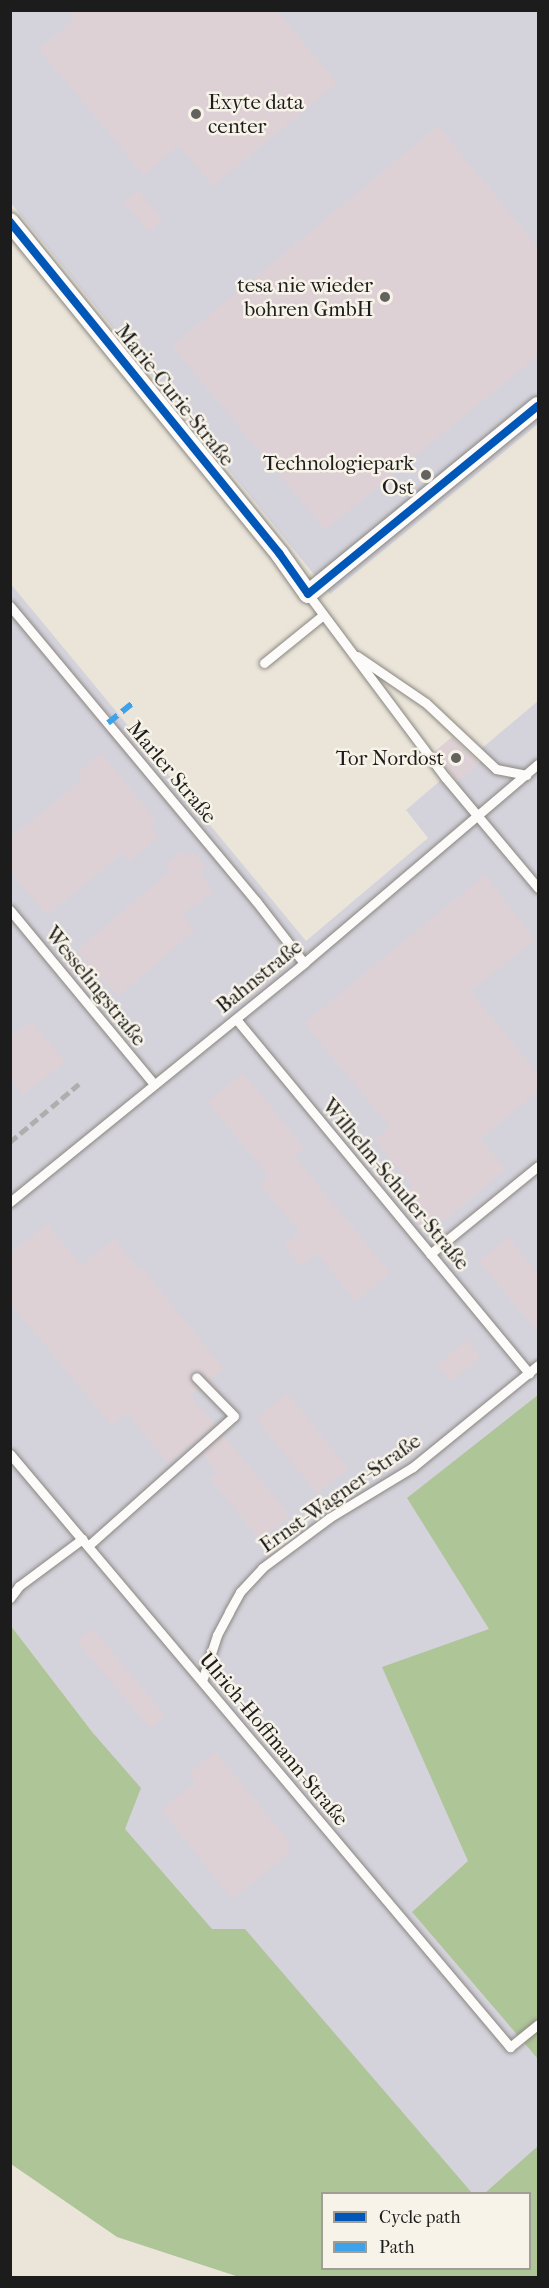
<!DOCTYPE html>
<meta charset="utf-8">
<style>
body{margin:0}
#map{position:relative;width:549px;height:2288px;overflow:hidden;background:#ebe5d9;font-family:"IM FELL French Canon",serif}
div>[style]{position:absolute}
.industrial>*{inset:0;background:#d4d2db}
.forest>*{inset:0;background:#aec598}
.building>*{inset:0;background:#ded1d6;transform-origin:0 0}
.roads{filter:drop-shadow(0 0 2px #8a8781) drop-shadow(0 0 2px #8a8781)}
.lane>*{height:9px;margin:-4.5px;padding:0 4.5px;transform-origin:4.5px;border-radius:4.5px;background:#fcfbf9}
.street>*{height:18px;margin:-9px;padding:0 9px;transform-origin:9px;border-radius:9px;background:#fcfbf9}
.rail>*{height:4.5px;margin-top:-2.25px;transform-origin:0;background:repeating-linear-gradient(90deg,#afaeac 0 9px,transparent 0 13.5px)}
.quiet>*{height:6px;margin-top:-3px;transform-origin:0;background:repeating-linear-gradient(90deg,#3da2ea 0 12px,transparent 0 18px)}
.cycleway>*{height:8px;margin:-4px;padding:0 4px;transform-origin:4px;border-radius:4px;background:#0057b8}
.dots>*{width:16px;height:16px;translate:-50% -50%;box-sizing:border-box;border:3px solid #f7f3e8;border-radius:50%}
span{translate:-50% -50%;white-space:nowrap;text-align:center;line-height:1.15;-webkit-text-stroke:5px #f7f3e8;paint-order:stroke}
.poi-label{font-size:21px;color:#1c1c1c}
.left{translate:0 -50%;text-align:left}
.right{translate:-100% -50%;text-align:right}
.street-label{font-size:21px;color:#1c1c1c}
.frame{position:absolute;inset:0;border:12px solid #1c1c1c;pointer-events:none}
.legend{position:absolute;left:321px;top:2192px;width:210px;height:78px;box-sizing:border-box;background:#f7f3e8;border:2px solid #9f9d96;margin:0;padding:8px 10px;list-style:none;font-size:18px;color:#1c1c1c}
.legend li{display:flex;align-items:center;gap:12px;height:30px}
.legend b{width:30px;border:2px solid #9f9d96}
</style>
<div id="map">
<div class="industrial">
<i style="clip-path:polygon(10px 11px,538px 11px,538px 424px,330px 594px,11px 203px)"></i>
<i style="clip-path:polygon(10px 583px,306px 941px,428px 838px,406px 810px,448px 774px,456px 783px,480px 762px,475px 754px,538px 701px,538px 2277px,530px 2268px,530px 2194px,440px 2193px,119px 1838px,93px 1733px,11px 1626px)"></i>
</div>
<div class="forest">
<i style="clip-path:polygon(538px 1395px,538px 2059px,412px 1912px,468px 1861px,382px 1667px,489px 1629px,407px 1498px)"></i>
<i style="clip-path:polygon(11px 1626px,93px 1733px,141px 1788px,125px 1829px,212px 1929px,245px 1929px,472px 2193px,322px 2194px,322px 2268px,530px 2268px,530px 2194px,485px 2193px,538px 2146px,538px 2277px,239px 2277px,117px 2237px,11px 2164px)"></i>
</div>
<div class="building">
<i style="clip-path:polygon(67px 10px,276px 10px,337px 83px,213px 186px,179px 145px,144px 175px,39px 49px,74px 19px)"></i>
<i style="clip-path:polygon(438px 126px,538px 247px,538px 355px,325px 530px,172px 346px)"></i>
<i style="left:138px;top:190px;width:39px;height:19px;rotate:50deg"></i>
<i style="clip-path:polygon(452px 737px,479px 763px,458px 782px,434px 752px)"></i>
<i style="clip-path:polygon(101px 753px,156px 821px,150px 826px,159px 837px,129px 862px,122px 853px,47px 915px,10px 871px,10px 838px,82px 780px,77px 773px)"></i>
<i style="clip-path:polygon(182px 851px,187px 857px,194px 852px,206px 867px,199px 873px,213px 891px,182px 915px,195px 930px,118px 996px,77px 950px,170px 871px,165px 864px)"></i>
<i style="clip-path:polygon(485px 875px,535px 940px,470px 991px,538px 1074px,538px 1091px,480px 1139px,506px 1169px,444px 1221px,438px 1215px,422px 1228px,398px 1197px,413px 1185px,374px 1139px,390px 1127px,304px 1023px)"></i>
<i style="clip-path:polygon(32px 1021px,65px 1062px,23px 1094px,10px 1078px,10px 1037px)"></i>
<i style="clip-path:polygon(243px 1073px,304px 1148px,294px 1156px,390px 1273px,356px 1301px,317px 1253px,301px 1266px,284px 1245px,300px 1232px,260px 1184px,269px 1177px,208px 1102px)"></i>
<i style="clip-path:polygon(47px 1224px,81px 1265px,114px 1239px,140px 1271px,143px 1269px,224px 1369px,209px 1380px,198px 1371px,191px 1373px,190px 1379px,198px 1389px,190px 1395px,215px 1424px,168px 1463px,127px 1413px,112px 1425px,10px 1303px,10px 1254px)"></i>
<i style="clip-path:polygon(508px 1237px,538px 1274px,538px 1333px,479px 1261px)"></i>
<i style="left:467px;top:1340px;width:22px;height:39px;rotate:51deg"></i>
<i style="left:287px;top:1393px;width:97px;height:40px;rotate:51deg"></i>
<i style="clip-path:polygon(223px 1435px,290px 1516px,260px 1540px,210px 1478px,217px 1472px,202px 1453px)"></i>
<i style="left:92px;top:1628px;width:114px;height:20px;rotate:50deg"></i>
<i style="clip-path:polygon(215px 1752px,289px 1841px,288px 1854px,232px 1899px,161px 1810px,196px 1782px,189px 1773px)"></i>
</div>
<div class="roads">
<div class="lane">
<i style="left:308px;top:594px;width:229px;rotate:53.2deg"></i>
<i style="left:445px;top:777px;width:145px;rotate:50deg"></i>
<i style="left:10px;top:606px;width:384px;rotate:50.2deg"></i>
<i style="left:256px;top:901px;width:78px;rotate:52.3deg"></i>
<i style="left:357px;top:656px;width:83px;rotate:34.3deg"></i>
<i style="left:426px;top:703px;width:96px;rotate:43.3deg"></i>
<i style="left:496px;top:769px;width:31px;rotate:11deg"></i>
<i style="left:264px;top:663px;width:76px;rotate:-39.1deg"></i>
<i style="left:10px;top:910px;width:226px;rotate:50.4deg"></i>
<i style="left:236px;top:1019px;width:460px;rotate:50.4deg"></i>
<i style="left:10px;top:1202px;width:379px;rotate:-39.1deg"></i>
<i style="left:304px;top:963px;width:307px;rotate:-40.4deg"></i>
<i style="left:430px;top:1254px;width:139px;rotate:-39.2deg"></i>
<i style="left:10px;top:1454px;width:776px;rotate:49.86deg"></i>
<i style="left:510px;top:2047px;width:36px;rotate:-39deg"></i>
<i style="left:88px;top:1546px;width:195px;rotate:-41.7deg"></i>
<i style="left:234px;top:1416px;width:54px;rotate:-134.3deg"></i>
<i style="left:10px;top:1598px;width:15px;rotate:-53deg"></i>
<i style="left:19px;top:1586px;width:79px;rotate:-36.7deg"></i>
<i style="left:202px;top:1681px;width:48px;rotate:-71.9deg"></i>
<i style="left:217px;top:1635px;width:26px;rotate:-62deg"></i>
<i style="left:229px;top:1612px;width:23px;rotate:-61deg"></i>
<i style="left:240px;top:1592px;width:33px;rotate:-47deg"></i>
<i style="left:262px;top:1568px;width:84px;rotate:-36.7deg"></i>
<i style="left:329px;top:1518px;width:98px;rotate:-31.3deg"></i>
<i style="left:413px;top:1467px;width:161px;rotate:-39.2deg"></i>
</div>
<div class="street">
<i style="left:10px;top:222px;width:427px;rotate:50.9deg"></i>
<i style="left:279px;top:553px;width:50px;rotate:54.7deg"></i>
<i style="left:308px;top:594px;width:297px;rotate:-39.3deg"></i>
</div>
</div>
<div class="rail">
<i style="left:10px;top:1142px;width:92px;rotate:-40.1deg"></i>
</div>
<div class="quiet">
<i style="left:108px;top:723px;width:33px;rotate:-39deg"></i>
</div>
<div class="cycleway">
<i style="left:10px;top:222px;width:427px;rotate:50.9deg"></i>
<i style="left:279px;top:553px;width:50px;rotate:54.7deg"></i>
<i style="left:308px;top:594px;width:297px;rotate:-39.3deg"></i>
</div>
<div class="dots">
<i style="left:196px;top:114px;background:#64625e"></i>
<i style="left:385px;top:297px;background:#64625e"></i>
<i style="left:426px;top:475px;background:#64625e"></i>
<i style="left:456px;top:758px;background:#64625e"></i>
</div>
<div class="poi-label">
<span class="left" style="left:208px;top:114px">Exyte data<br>center</span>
<span class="right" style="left:373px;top:297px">tesa nie wieder<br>bohren GmbH</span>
<span class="right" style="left:414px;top:475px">Technologiepark<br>Ost</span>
<span class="right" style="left:444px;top:758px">Tor Nordost</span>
</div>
<div class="street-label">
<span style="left:175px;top:395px;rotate:51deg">Marie-Curie-Straße</span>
<span style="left:172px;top:772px;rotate:50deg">Marler Straße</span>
<span style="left:259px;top:976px;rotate:-39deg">Bahnstraße</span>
<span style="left:96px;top:986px;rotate:51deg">Wesselingstraße</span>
<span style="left:396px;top:1184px;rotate:50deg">Wilhelm-Schuler-Straße</span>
<span style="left:340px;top:1493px;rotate:-35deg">Ernst-Wagner-Straße</span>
<span style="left:274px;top:1739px;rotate:50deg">Ulrich-Hoffmann-Straße</span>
</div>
<div class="frame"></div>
<ul class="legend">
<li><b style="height:8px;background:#0057b8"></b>Cycle path</li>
<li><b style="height:8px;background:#3da2ea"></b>Path</li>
</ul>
</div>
